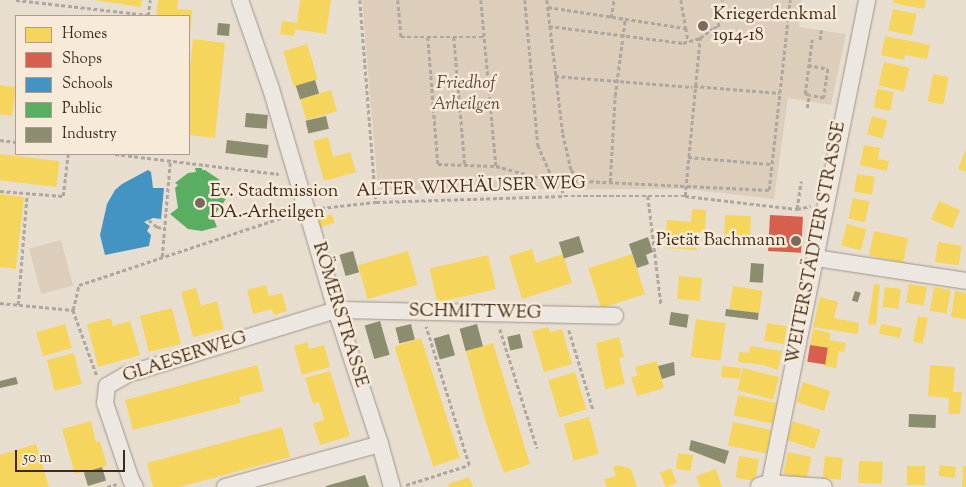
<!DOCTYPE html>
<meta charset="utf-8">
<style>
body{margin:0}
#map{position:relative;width:966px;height:487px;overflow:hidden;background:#e8ded0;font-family:"Sorts Mill Goudy",serif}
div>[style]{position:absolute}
.green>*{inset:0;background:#dcceba;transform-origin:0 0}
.homes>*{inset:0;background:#f6d55c;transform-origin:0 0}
.shops>*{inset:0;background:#d6604d;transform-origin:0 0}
.schools>*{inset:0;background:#4393c3}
.public>*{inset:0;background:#5aae61}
.industry>*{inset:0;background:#8c8c6e;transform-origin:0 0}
.path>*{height:2.5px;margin-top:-1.25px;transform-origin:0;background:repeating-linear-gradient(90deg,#ada7a0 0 4px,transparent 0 6.5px)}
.roads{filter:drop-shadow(0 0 1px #9d948b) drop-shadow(0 0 1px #9d948b)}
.street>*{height:16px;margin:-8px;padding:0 8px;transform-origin:8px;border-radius:8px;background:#ece7e0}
.dots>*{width:14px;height:14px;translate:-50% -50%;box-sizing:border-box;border:2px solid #f7ead9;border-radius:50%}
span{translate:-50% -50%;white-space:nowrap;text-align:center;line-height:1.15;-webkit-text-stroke:5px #f7ead9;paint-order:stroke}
.poi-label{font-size:18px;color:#3e2a1d}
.left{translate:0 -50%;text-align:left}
.right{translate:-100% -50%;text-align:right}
.park-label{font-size:18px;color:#5c4839;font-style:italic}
.street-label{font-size:18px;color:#3e2a1d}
.legend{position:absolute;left:15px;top:15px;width:175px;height:140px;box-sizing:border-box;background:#f7ead9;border:1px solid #ad9d8e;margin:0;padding:6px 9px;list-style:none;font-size:15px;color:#3e2a1d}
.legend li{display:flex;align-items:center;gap:10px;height:25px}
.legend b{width:25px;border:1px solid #ad9d8e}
.scale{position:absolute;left:15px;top:450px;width:110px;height:22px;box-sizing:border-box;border:2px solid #3e2a1d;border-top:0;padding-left:6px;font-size:15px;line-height:18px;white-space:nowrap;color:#3e2a1d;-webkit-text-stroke:4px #f7ead9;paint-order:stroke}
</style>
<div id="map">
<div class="green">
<i style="clip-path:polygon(362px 0,802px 0,799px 27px,846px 34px,831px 105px,788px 98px,774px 199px,686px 189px,378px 190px)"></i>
<i style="left:61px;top:240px;width:47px;height:33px;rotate:75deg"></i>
</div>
<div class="homes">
<i style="clip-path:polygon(94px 0,142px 0,141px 7px)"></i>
<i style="clip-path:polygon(158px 0,178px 0,177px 9px,192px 10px,191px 29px,189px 29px,189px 16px,156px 16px)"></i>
<i style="clip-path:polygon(300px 0,331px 0,326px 34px,295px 29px,294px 36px,280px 34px,282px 21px,297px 23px)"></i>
<i style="clip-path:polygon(894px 0,926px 0,924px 9px,893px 3px)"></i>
<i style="left:893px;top:9px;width:24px;height:22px;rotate:12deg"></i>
<i style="clip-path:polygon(885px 36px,930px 45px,927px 59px,905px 55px,904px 60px,881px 55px)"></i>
<i style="clip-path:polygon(193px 39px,225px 43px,215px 138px,189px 135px,189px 76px)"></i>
<i style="left:307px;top:44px;width:37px;height:25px;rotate:73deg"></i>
<i style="left:884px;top:62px;width:26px;height:24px;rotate:13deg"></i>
<i style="left:933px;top:74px;width:16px;height:28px;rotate:11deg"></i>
<i style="left:0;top:85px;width:16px;height:29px;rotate:7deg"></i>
<i style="left:877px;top:89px;width:17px;height:19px;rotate:10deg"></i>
<i style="left:331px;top:90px;width:22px;height:32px;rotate:74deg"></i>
<i style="left:872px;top:116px;width:16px;height:19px;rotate:15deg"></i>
<i style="clip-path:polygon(328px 137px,333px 157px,350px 152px,356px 172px,324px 181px,313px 141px)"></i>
<i style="clip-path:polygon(864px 145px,880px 148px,878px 159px,889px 161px,887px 171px,860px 165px)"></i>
<i style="clip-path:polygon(966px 149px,966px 172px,958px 169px)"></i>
<i style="left:0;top:154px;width:60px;height:26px;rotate:7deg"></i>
<i style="left:857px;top:174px;width:18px;height:18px;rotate:9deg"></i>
<i style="clip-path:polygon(0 194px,24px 197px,16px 269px,0 267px)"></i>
<i style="left:853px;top:198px;width:17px;height:21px;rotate:13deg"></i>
<i style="left:939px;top:201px;width:23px;height:20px;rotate:23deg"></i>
<i style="clip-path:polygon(692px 209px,706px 210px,705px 232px,698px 232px,697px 250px,665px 248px,667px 220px,691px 222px)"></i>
<i style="left:332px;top:214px;width:9px;height:15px;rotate:72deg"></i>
<i style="left:725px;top:215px;width:26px;height:29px;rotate:2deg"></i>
<i style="left:847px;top:224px;width:20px;height:22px;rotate:15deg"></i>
<i style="left:874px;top:231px;width:35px;height:25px;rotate:12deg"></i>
<i style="left:938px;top:242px;width:24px;height:20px;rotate:9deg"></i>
<i style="clip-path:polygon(532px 249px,536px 263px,563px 254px,572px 283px,522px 299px,509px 256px)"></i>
<i style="left:408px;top:251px;width:35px;height:52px;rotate:74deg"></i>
<i style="left:632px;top:254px;width:42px;height:46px;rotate:72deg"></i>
<i style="left:488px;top:255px;width:35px;height:60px;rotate:77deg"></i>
<i style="left:679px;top:276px;width:23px;height:23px;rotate:5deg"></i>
<i style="clip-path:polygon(874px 284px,880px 285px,876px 325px,868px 324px)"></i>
<i style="left:909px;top:284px;width:18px;height:19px;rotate:9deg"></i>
<i style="clip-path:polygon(266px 285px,269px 296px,282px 293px,287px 311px,274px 315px,272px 309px,253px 314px,247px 290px)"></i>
<i style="left:733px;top:286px;width:30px;height:23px;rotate:9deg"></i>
<i style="left:885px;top:287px;width:16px;height:20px;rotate:7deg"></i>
<i style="left:934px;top:287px;width:17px;height:24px;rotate:10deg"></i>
<i style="clip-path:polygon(196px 288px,201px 306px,217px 301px,224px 329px,193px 337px,181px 292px)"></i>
<i style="clip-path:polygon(955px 291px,966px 293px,966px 319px,951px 317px)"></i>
<i style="clip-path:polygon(820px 297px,838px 302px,834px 318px,859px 323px,858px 334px,813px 327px)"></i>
<i style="left:172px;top:308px;width:37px;height:33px;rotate:76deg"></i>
<i style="left:918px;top:316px;width:10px;height:26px;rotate:11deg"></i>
<i style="clip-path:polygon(111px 318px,113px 326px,130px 321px,140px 355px,98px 367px,87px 324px)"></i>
<i style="left:696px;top:319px;width:30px;height:38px;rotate:8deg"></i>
<i style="left:767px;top:323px;width:20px;height:18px;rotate:9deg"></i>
<i style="left:65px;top:324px;width:25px;height:30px;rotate:74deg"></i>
<i style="left:881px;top:324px;width:21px;height:10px;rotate:11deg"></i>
<i style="clip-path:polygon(548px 327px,550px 332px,562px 329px,572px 364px,544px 372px,532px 331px)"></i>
<i style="clip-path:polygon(813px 329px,831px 333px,829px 340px,846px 343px,844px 352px,839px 351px,836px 368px,824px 366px,828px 348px,810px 345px)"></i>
<i style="clip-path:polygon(619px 337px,624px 357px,619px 358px,625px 384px,605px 389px,596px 343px)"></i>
<i style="left:421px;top:338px;width:126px;height:28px;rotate:72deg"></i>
<i style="clip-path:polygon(307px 342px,309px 349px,324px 345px,330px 367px,302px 375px,294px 346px)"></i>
<i style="clip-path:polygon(493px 343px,530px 464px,504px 473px,486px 423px,466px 351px)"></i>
<i style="clip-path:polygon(750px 346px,782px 351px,778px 370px,763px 365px,738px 362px,739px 352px,749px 353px)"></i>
<i style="left:74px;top:353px;width:32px;height:28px;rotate:76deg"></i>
<i style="clip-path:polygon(657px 361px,664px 388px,637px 396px,631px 377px,638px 376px,635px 367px)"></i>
<i style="clip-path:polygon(257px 365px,264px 391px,239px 397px,241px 403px,133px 430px,125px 400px)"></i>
<i style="clip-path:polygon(930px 365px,955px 367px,953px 392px,962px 392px,960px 414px,948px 414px,949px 398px,928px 396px)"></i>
<i style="left:722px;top:366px;width:19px;height:11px;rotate:6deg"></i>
<i style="left:743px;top:368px;width:37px;height:23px;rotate:14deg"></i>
<i style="clip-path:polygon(330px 371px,350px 436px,320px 445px,313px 423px,324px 420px,319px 402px,313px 404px,305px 378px)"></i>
<i style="left:575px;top:372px;width:39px;height:28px;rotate:73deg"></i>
<i style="left:803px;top:382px;width:29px;height:21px;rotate:18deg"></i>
<i style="left:738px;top:395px;width:40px;height:21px;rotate:12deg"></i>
<i style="left:589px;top:417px;width:38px;height:26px;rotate:75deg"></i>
<i style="clip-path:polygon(91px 421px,96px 442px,100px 441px,107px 466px,75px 474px,62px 429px)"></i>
<i style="left:793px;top:421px;width:29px;height:20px;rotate:18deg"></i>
<i style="left:733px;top:422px;width:39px;height:24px;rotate:12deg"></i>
<i style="clip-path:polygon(282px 427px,290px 457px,180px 487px,153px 487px,147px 463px)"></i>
<i style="clip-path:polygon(36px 444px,49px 487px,0 487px,0 455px)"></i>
<i style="left:788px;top:452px;width:24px;height:22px;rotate:12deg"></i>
<i style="left:678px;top:453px;width:15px;height:16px;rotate:8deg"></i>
<i style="left:739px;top:456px;width:20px;height:22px;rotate:9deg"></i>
<i style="left:825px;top:456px;width:18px;height:22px;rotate:6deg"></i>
<i style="left:859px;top:461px;width:24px;height:22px;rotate:2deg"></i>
<i style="clip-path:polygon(619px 465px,631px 469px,637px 487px,607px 487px,604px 479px,616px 476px,613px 467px)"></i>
<i style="left:940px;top:465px;width:16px;height:11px;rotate:7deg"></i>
<i style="left:907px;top:466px;width:18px;height:19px"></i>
<i style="clip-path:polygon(963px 466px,966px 466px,966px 487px,962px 487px)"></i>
<i style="left:671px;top:468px;width:16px;height:12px;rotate:68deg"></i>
<i style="clip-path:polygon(716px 469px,722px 487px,700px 487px,696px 476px)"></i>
<i style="clip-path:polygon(469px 477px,473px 487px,449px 487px,448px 484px)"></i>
</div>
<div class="shops">
<i style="left:770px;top:215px;width:33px;height:36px;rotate:3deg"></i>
<i style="left:810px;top:345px;width:18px;height:17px;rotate:9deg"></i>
</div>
<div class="schools">
<i style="clip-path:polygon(148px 170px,151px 172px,153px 188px,164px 188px,161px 219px,153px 218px,144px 222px,150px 226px,147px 231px,151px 235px,149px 246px,105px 255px,100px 235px,107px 204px,115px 190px,122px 184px)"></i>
</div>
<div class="public">
<i style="clip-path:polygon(195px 168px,202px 168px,202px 170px,205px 170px,220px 180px,212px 188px,213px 196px,226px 199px,213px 217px,217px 227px,202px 231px,188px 229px,170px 214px,178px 208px,175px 188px,178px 185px,175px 183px,188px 173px,196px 172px)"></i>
</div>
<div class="industry">
<i style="left:218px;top:23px;width:12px;height:12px;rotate:5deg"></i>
<i style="left:315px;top:80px;width:14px;height:20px;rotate:73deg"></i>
<i style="left:246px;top:113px;width:22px;height:14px;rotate:5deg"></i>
<i style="left:326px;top:116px;width:13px;height:21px;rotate:77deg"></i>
<i style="left:227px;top:140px;width:42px;height:13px;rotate:7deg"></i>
<i style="left:579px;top:236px;width:17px;height:21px;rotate:73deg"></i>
<i style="clip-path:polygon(648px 237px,653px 252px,646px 255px,649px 264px,637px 268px,629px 244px)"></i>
<i style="left:353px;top:251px;width:22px;height:14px;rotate:74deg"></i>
<i style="left:751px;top:263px;width:13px;height:19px;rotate:4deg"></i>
<i style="left:855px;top:291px;width:6px;height:10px;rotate:18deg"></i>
<i style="left:726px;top:309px;width:33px;height:7px;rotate:7deg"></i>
<i style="left:671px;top:312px;width:18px;height:13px;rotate:9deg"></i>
<i style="left:380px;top:321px;width:35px;height:16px;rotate:74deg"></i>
<i style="left:411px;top:324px;width:16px;height:16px;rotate:76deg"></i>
<i style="left:477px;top:324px;width:23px;height:18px;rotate:75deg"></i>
<i style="left:449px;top:334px;width:22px;height:16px;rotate:74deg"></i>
<i style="left:520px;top:334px;width:14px;height:13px;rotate:78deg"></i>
<i style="clip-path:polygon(674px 362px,675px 375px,662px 379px,658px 366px)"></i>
<i style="clip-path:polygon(16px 377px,18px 384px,0 388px,0 381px)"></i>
<i style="left:909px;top:414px;width:27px;height:13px;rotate:2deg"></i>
<i style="clip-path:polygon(691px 440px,729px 451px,725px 464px,689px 450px)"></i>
<i style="left:102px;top:467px;width:14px;height:19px;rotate:73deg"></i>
<i style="clip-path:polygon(365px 475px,369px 487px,326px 487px,326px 486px)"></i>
</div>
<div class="path">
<i style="left:16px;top:0;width:133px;rotate:6.5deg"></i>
<i style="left:360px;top:0;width:203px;rotate:85.5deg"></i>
<i style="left:398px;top:0;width:37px;rotate:85deg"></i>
<i style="left:401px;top:37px;width:83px"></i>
<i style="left:481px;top:0;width:167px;rotate:84.8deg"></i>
<i style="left:496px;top:166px;width:60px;rotate:15.4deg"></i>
<i style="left:554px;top:182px;width:29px;rotate:-2deg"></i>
<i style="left:525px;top:0;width:146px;rotate:84.9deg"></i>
<i style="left:538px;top:145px;width:40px;rotate:66.6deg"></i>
<i style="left:554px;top:182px;width:11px;rotate:41deg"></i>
<i style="left:562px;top:189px;width:7px;rotate:74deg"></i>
<i style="left:547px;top:0;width:135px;rotate:83.2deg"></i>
<i style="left:563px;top:134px;width:37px;rotate:77deg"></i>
<i style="left:571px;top:170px;width:16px;rotate:43deg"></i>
<i style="left:583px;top:181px;width:186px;rotate:2.8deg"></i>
<i style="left:769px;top:190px;width:191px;rotate:-83.7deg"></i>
<i style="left:681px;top:0;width:28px;rotate:80deg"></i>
<i style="left:548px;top:7px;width:140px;rotate:8.7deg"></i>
<i style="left:686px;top:28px;width:13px;rotate:81deg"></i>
<i style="left:148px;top:16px;width:16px;rotate:-83deg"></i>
<i style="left:611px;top:18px;width:18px;rotate:-81deg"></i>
<i style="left:549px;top:26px;width:135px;rotate:7.2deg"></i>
<i style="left:683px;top:43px;width:18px;rotate:-16deg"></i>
<i style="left:700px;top:38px;width:16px;rotate:-38deg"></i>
<i style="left:713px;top:28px;width:5px;rotate:-11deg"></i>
<i style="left:718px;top:27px;width:27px;rotate:-82deg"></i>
<i style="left:428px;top:37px;width:127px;rotate:85.5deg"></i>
<i style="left:438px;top:164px;width:58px;rotate:2deg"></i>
<i style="left:454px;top:37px;width:128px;rotate:85.1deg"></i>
<i style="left:820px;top:40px;width:10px;rotate:-84deg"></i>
<i style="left:808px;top:65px;width:20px;rotate:11deg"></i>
<i style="left:828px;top:69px;width:29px;rotate:98deg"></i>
<i style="left:824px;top:98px;width:15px;rotate:-169deg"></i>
<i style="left:555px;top:76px;width:138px;rotate:4.6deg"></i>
<i style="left:694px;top:86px;width:86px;rotate:4.7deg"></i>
<i style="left:807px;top:108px;width:13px;rotate:-81deg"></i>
<i style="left:809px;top:95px;width:4px;rotate:-166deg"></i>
<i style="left:805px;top:94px;width:55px;rotate:-82.7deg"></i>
<i style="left:0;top:140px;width:16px;rotate:7deg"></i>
<i style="left:115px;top:154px;width:165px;rotate:7deg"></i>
<i style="left:688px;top:157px;width:84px;rotate:4.8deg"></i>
<i style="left:610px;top:182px;width:86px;rotate:-86.7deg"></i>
<i style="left:615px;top:96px;width:78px;rotate:-82.6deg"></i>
<i style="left:0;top:191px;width:63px;rotate:4.5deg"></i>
<i style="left:63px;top:196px;width:42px;rotate:-83.2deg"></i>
<i style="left:648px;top:196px;width:109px;rotate:83.1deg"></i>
<i style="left:685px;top:196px;width:159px;rotate:-84.6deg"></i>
<i style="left:321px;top:208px;width:55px;rotate:-6.2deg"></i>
<i style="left:376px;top:202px;width:188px;rotate:-1.8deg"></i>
<i style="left:564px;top:196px;width:121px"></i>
<i style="left:685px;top:196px;width:113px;rotate:6.6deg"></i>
<i style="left:797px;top:209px;width:14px;rotate:-12deg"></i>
<i style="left:797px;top:209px;width:28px;rotate:-82deg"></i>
<i style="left:149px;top:220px;width:11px;rotate:41deg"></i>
<i style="left:157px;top:227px;width:8px;rotate:7deg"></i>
<i style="left:162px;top:257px;width:96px;rotate:-85.2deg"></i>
<i style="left:0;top:303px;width:73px;rotate:5.5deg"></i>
<i style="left:73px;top:310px;width:26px;rotate:-77deg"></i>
<i style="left:79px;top:285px;width:225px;rotate:-18.4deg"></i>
<i style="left:18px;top:305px;width:112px;rotate:-85.4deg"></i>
<i style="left:73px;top:310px;width:70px;rotate:70deg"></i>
<i style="left:500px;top:329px;width:125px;rotate:72.7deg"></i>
<i style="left:569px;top:330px;width:83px;rotate:73.1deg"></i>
<i style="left:406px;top:485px;width:66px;rotate:-17.6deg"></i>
<i style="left:469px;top:465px;width:145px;rotate:-107.3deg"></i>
<i style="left:107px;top:487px;width:10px;rotate:-17deg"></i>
</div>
<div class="roads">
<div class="street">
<i style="left:240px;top:0;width:94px;rotate:70.8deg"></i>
<i style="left:271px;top:89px;width:230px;rotate:73.6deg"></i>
<i style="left:336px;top:310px;width:141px;rotate:71.8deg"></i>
<i style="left:380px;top:444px;width:45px;rotate:74.4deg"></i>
<i style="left:816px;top:258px;width:152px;rotate:8.7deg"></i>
<i style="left:759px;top:486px;width:10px;rotate:-17deg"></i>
<i style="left:769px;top:483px;width:55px;rotate:4.2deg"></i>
<i style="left:135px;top:487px;width:8px;rotate:-120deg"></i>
<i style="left:131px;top:480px;width:81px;rotate:-108.7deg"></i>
<i style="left:105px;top:403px;width:17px;rotate:-83deg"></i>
<i style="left:107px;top:386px;width:24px;rotate:-30deg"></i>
<i style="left:128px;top:374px;width:218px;rotate:-17.1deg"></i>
<i style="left:336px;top:310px;width:279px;rotate:1.2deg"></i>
<i style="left:225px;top:487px;width:161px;rotate:-15.5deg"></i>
<i style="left:769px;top:487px;width:497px;rotate:-78.6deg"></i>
</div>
</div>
<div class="dots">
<i style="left:703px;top:26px;background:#7a695c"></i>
<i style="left:200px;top:203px;background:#7a695c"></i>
<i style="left:796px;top:241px;background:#7a695c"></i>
</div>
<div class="poi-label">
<span class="left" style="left:713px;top:26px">Kriegerdenkmal<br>1914-18</span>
<span class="left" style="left:210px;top:203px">Ev. Stadtmission<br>DA.-Arheilgen</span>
<span class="right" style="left:786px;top:241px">Pietät Bachmann</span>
</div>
<div class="park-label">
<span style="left:466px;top:95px">Friedhof<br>Arheilgen</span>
</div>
<div class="street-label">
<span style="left:471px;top:188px;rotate:-2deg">ALTER WIXHÄUSER WEG</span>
<span style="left:817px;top:243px;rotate:-79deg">WEITERSTÄDTER STRASSE</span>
<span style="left:475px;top:313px;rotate:1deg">SCHMITTWEG</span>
<span style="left:339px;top:315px;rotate:73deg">RÖMERSTRASSE</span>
<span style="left:185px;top:358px;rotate:-18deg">GLAESERWEG</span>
</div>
<ul class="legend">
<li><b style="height:14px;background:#f6d55c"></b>Homes</li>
<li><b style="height:14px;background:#d6604d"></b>Shops</li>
<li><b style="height:14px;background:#4393c3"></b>Schools</li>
<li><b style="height:14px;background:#5aae61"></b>Public</li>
<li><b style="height:14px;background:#8c8c6e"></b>Industry</li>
</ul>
<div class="scale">50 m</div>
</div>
